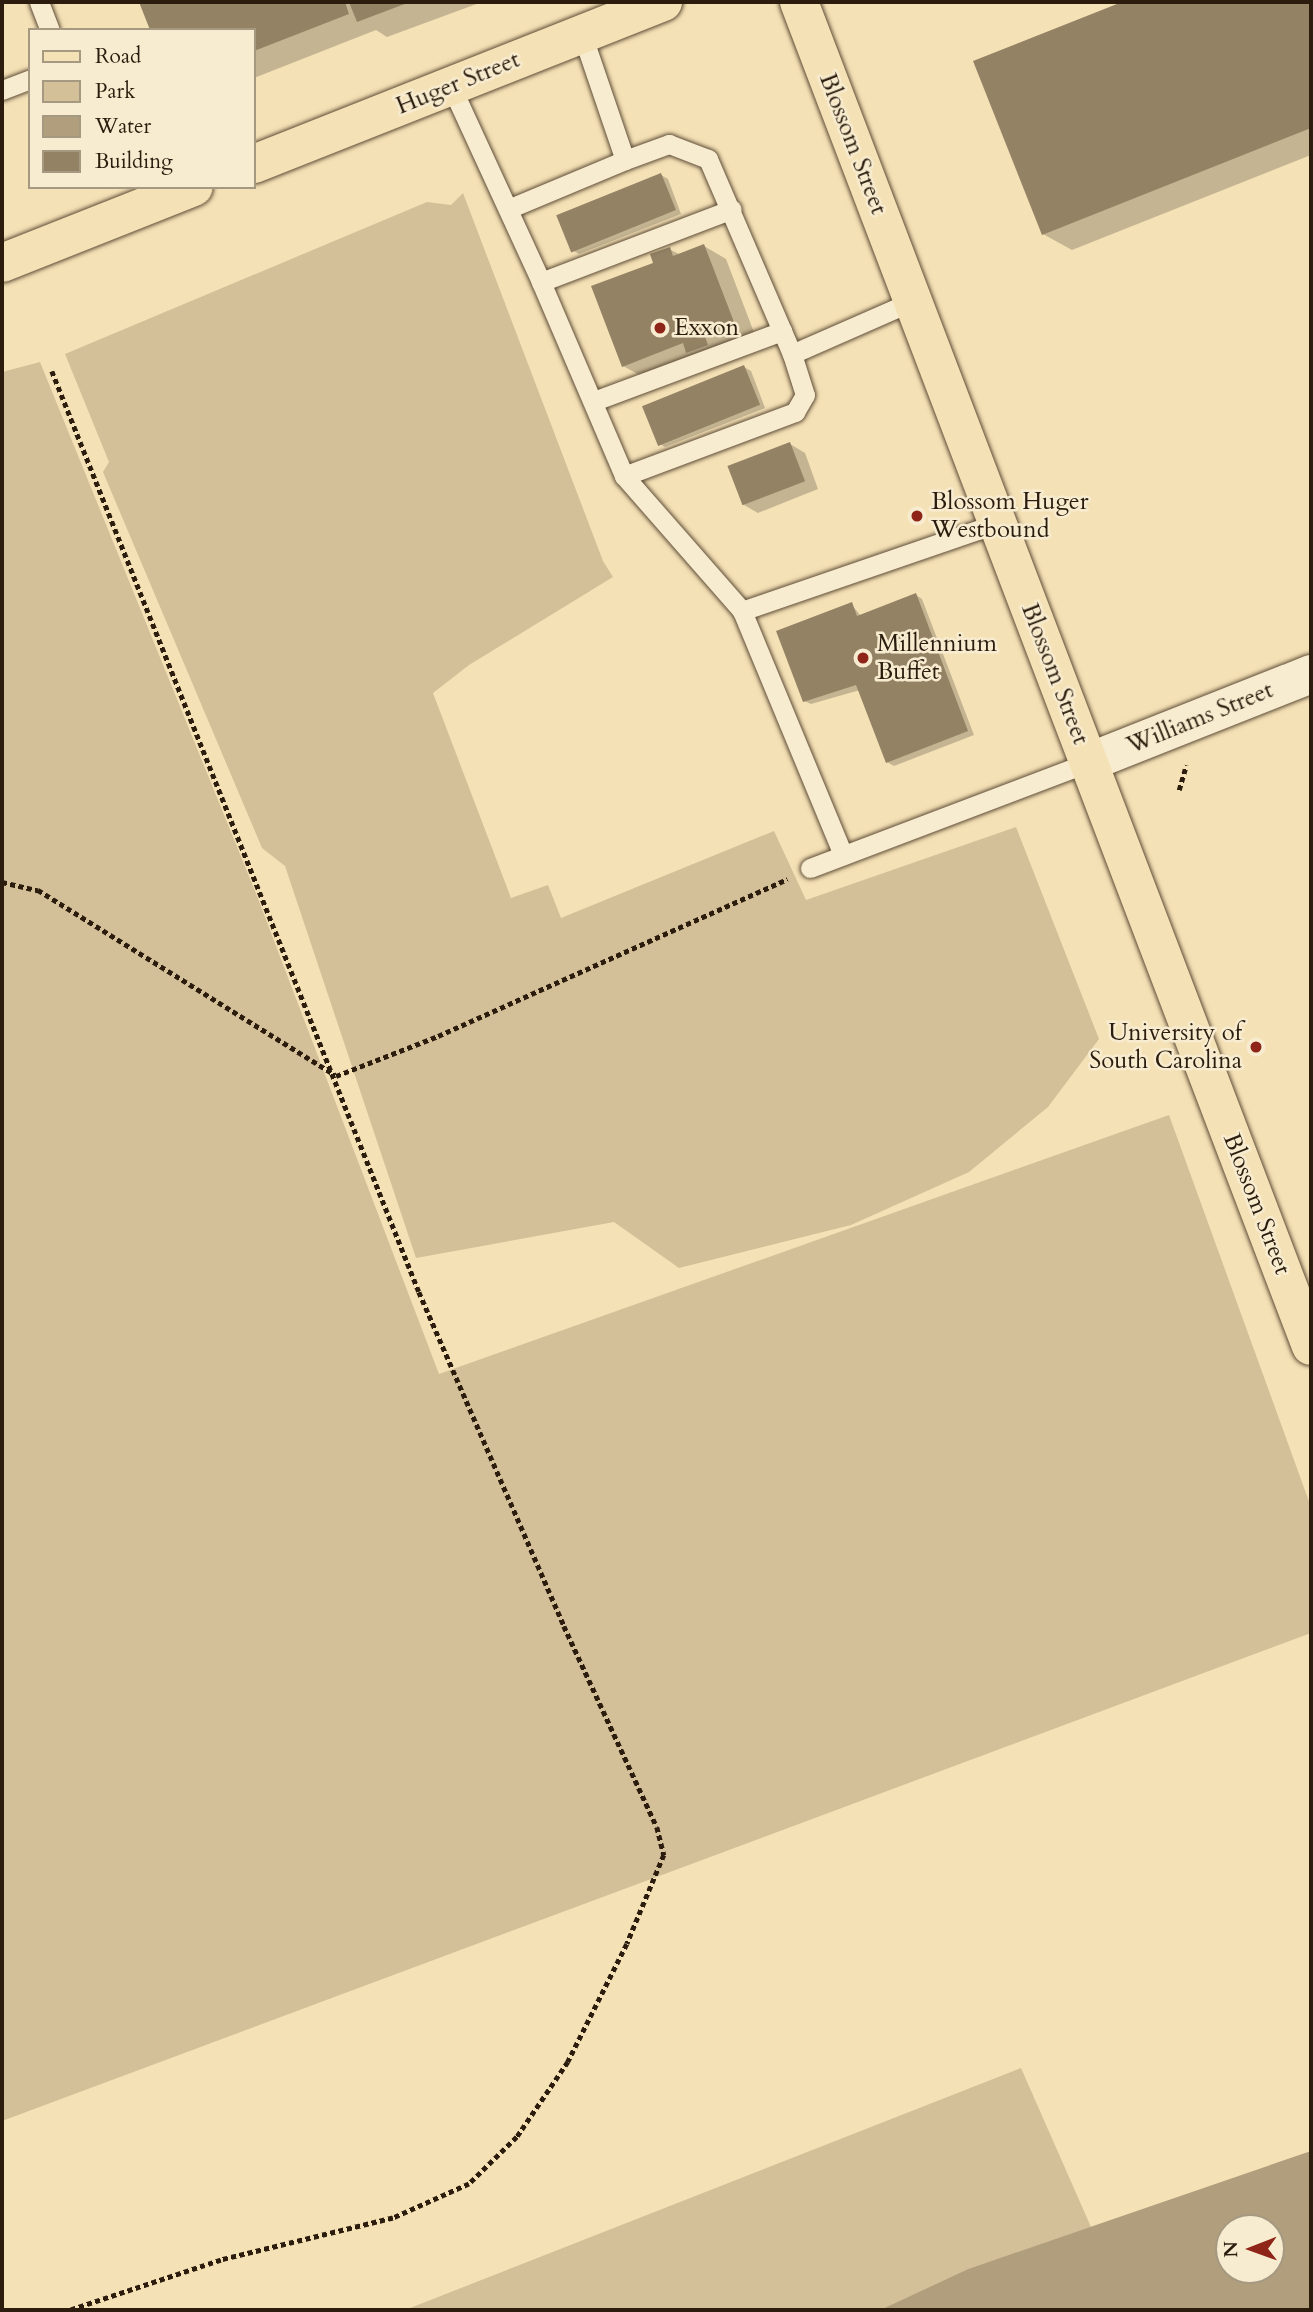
<!DOCTYPE html>
<style>
body{margin:0}
#map{position:relative;width:1313px;height:2312px;overflow:hidden;background:#f5e1b6;font-family:Cardo,serif}
div>[style]{position:absolute}
.green>*{inset:0;background:#d3c099}
.water>*{inset:0;background:#b09e7d}
.shadow>*{inset:0;background:#0003}
.building>*{inset:0;background:#948265;transform-origin:0 0}
.path>*{height:4.5px;margin-top:-2.25px;transform-origin:0;background:repeating-linear-gradient(90deg,#2b1c0d 0 5px,transparent 0 8.5px)}
.roads{filter:drop-shadow(0 0 2px #5e4d37) drop-shadow(0 0 2px #5e4d37)}
.service>*{height:19px;margin:-9.5px;padding:0 9.5px;transform-origin:9.5px;border-radius:9.5px;background:#f8ecd0}
.minor>*{height:38px;margin:-19px;padding:0 19px;transform-origin:19px;border-radius:19px;background:#f8ecd0}
.primary>*{height:38px;margin:-19px;padding:0 19px;transform-origin:19px;border-radius:19px;background:#f5e1b6}
.dots>*{width:19px;height:19px;translate:-50% -50%;box-sizing:border-box;border:4px solid #f8ecd0;border-radius:50%}
span{translate:-50% -50%;white-space:nowrap;text-align:center;line-height:1.15;-webkit-text-stroke:5px #f8ecd0;paint-order:stroke}
.street-label{font-size:24px;color:#2b1c0d}
.poi-label{font-size:24px;color:#2b1c0d}
.left{translate:0 -50%;text-align:left}
.right{translate:-100% -50%;text-align:right}
.frame{position:absolute;inset:0;border:4px solid #2b1c0d;pointer-events:none}
.legend{position:absolute;left:28px;top:28px;width:228px;height:161px;box-sizing:border-box;background:#f8ecd0;border:2px solid #a69982;margin:0;padding:9px 12px;list-style:none;font-size:21px;color:#2b1c0d}
.legend li{display:flex;align-items:center;gap:14px;height:35px}
.legend b{width:35px;border:2px solid #a69982}
.north{position:absolute;left:1215px;top:2214px;width:70px;height:70px;box-sizing:border-box;background:#f8ecd0;border:2px solid #a69982;border-radius:50%;rotate:269deg;font-size:19px;font-weight:700;line-height:28px;text-align:center;color:#2b1c0d}
.north::after{content:'';display:block;margin:auto;width:24px;height:32px;background:#8f2418;clip-path:polygon(50% 0,100% 100%,50% 72%,0 100%)}
</style>
<div id="map">
<div class="green">
<i style="clip-path:polygon(463px 193px,603px 561px,613px 577px,469px 665px,433px 693px,511px 898px,548px 885px,561px 918px,774px 831px,806px 900px,1016px 827px,1099px 1039px,1048px 1107px,969px 1172px,851px 1225px,679px 1268px,614px 1222px,416px 1258px,285px 866px,262px 848px,103px 472px,109px 462px,65px 354px,427px 202px,451px 205px)"></i>
<i style="clip-path:polygon(40px 362px,257px 896px,439px 1374px,1169px 1115px,1311px 1507px,1311px 1633px,2px 2121px,2px 372px)"></i>
<i style="clip-path:polygon(1021px 2068px,1091px 2227px,968px 2269px,880px 2310px,405px 2310px)"></i>
</div>
<div class="water">
<i style="clip-path:polygon(evenodd,1311px 2151px,1311px 2310px,880px 2310px,968px 2269px,1311px 2151px,1229px 2228px,1271px 2228px,1271px 2270px,1229px 2270px,1229px 2228px)"></i>
</div>
<div class="shadow">
<i style="clip-path:polygon(141px 2px,482px 2px,387px 37px,376px 30px,254px 78px,254px 30px,152px 30px)"></i>
<i style="clip-path:polygon(1126px 2px,1311px 2px,1311px 155px,1072px 250px,1043px 234px,975px 62px)"></i>
<i style="clip-path:polygon(661px 175px,668px 179px,681px 214px,579px 254px,572px 250px)"></i>
<i style="clip-path:polygon(704px 246px,726px 259px,755px 335px,645px 378px,623px 366px,669px 249px,681px 255px)"></i>
<i style="clip-path:polygon(744px 367px,751px 371px,765px 408px,665px 447px,658px 443px)"></i>
<i style="clip-path:polygon(790px 444px,805px 453px,818px 489px,758px 513px,744px 505px)"></i>
<i style="clip-path:polygon(916px 595px,922px 599px,974px 735px,894px 766px,887px 762px,860px 690px,811px 704px,804px 701px,851px 604px,861px 616px)"></i>
</div>
<div class="building">
<i style="clip-path:polygon(139px 2px,345px 2px,349px 14px,254px 51px,254px 30px,150px 30px)"></i>
<i style="clip-path:polygon(349px 2px,410px 2px,357px 22px)"></i>
<i style="clip-path:polygon(1122px 2px,1311px 2px,1311px 128px,1042px 235px,973px 61px)"></i>
<i style="left:661px;top:173px;width:40px;height:113px;rotate:68deg"></i>
<i style="clip-path:polygon(704px 244px,734px 322px,704px 334px,708px 345px,686px 353px,683px 343px,622px 367px,591px 286px,653px 263px,650px 254px,670px 247px,673px 256px)"></i>
<i style="left:744px;top:365px;width:43px;height:110px;rotate:68deg"></i>
<i style="left:790px;top:442px;width:42px;height:67px;rotate:69deg"></i>
<i style="clip-path:polygon(916px 593px,968px 731px,886px 763px,856px 685px,803px 702px,776px 631px,852px 602px,857px 616px)"></i>
</div>
<div class="path">
<i style="left:52px;top:371px;width:991px;rotate:68.27deg"></i>
<i style="left:419px;top:1292px;width:364px;rotate:66.5deg"></i>
<i style="left:564px;top:1626px;width:221px;rotate:65.2deg"></i>
<i style="left:657px;top:1827px;width:29px;rotate:76deg"></i>
<i style="left:664px;top:1855px;width:96px;rotate:112.6deg"></i>
<i style="left:627px;top:1944px;width:132px;rotate:116.6deg"></i>
<i style="left:568px;top:2062px;width:91px;rotate:124.2deg"></i>
<i style="left:517px;top:2137px;width:67px;rotate:135.6deg"></i>
<i style="left:469px;top:2184px;width:83px;rotate:155.9deg"></i>
<i style="left:393px;top:2218px;width:177px;rotate:166.3deg"></i>
<i style="left:221px;top:2260px;width:158px;rotate:161.6deg"></i>
<i style="left:1179px;top:790px;width:26px;rotate:-74deg"></i>
<i style="left:2px;top:882px;width:37px;rotate:13deg"></i>
<i style="left:38px;top:890px;width:350px;rotate:31.9deg"></i>
<i style="left:336px;top:1076px;width:110px;rotate:-21.4deg"></i>
<i style="left:438px;top:1036px;width:383px;rotate:-24.2deg"></i>
</div>
<div class="roads">
<div class="service">
<i style="left:39px;top:2px;width:30px;rotate:69deg"></i>
<i style="left:582px;top:34px;width:133px;rotate:71.2deg"></i>
<i style="left:625px;top:160px;width:47px;rotate:-20deg"></i>
<i style="left:669px;top:144px;width:42px;rotate:21deg"></i>
<i style="left:708px;top:159px;width:212px;rotate:66.7deg"></i>
<i style="left:792px;top:354px;width:132px;rotate:-23.7deg"></i>
<i style="left:451px;top:86px;width:216px;rotate:65.3deg"></i>
<i style="left:541px;top:282px;width:211px;rotate:66.8deg"></i>
<i style="left:624px;top:476px;width:179px;rotate:48.8deg"></i>
<i style="left:742px;top:611px;width:264px;rotate:67.5deg"></i>
<i style="left:2px;top:90px;width:30px;rotate:-21deg"></i>
<i style="left:508px;top:209px;width:127px;rotate:-22.7deg"></i>
<i style="left:541px;top:282px;width:204px;rotate:-20.9deg"></i>
<i style="left:594px;top:401px;width:201px;rotate:-20.4deg"></i>
<i style="left:624px;top:476px;width:183px;rotate:-20.5deg"></i>
<i style="left:795px;top:412px;width:20px;rotate:-60deg"></i>
<i style="left:805px;top:395px;width:43px;rotate:-107.6deg"></i>
<i style="left:742px;top:611px;width:271px;rotate:-19deg"></i>
<i style="left:810px;top:868px;width:298px;rotate:-20.8deg"></i>
</div>
<div class="minor">
<i style="left:1089px;top:762px;width:239px;rotate:-21.6deg"></i>
</div>
<div class="primary">
<i style="left:799px;top:2px;width:1438px;rotate:69.15deg"></i>
<i style="left:254px;top:164px;width:440px;rotate:-21.6deg"></i>
<i style="left:2px;top:263px;width:206px;rotate:-21.6deg"></i>
</div>
</div>
<div class="dots">
<i style="left:660px;top:328px;background:#8f2418"></i>
<i style="left:917px;top:516px;background:#8f2418"></i>
<i style="left:863px;top:658px;background:#8f2418"></i>
<i style="left:1256px;top:1047px;background:#8f2418"></i>
</div>
<div class="street-label">
<span style="left:458px;top:83px;rotate:-22deg">Huger Street</span>
<span style="left:853px;top:144px;rotate:69deg">Blossom Street</span>
<span style="left:1055px;top:674px;rotate:69deg">Blossom Street</span>
<span style="left:1200px;top:718px;rotate:-22deg">Williams Street</span>
<span style="left:1257px;top:1204px;rotate:69deg">Blossom Street</span>
</div>
<div class="poi-label">
<span class="left" style="left:674px;top:328px">Exxon</span>
<span class="left" style="left:931px;top:516px">Blossom Huger<br>Westbound</span>
<span class="left" style="left:877px;top:658px">Millennium<br>Buffet</span>
<span class="right" style="left:1242px;top:1047px">University of<br>South Carolina</span>
</div>
<div class="frame"></div>
<ul class="legend">
<li><b style="height:9px;background:#f5e1b6"></b>Road</li>
<li><b style="height:19px;background:#d3c099"></b>Park</li>
<li><b style="height:19px;background:#b09e7d"></b>Water</li>
<li><b style="height:19px;background:#948265"></b>Building</li>
</ul>
<div class="north">N</div>
</div>
